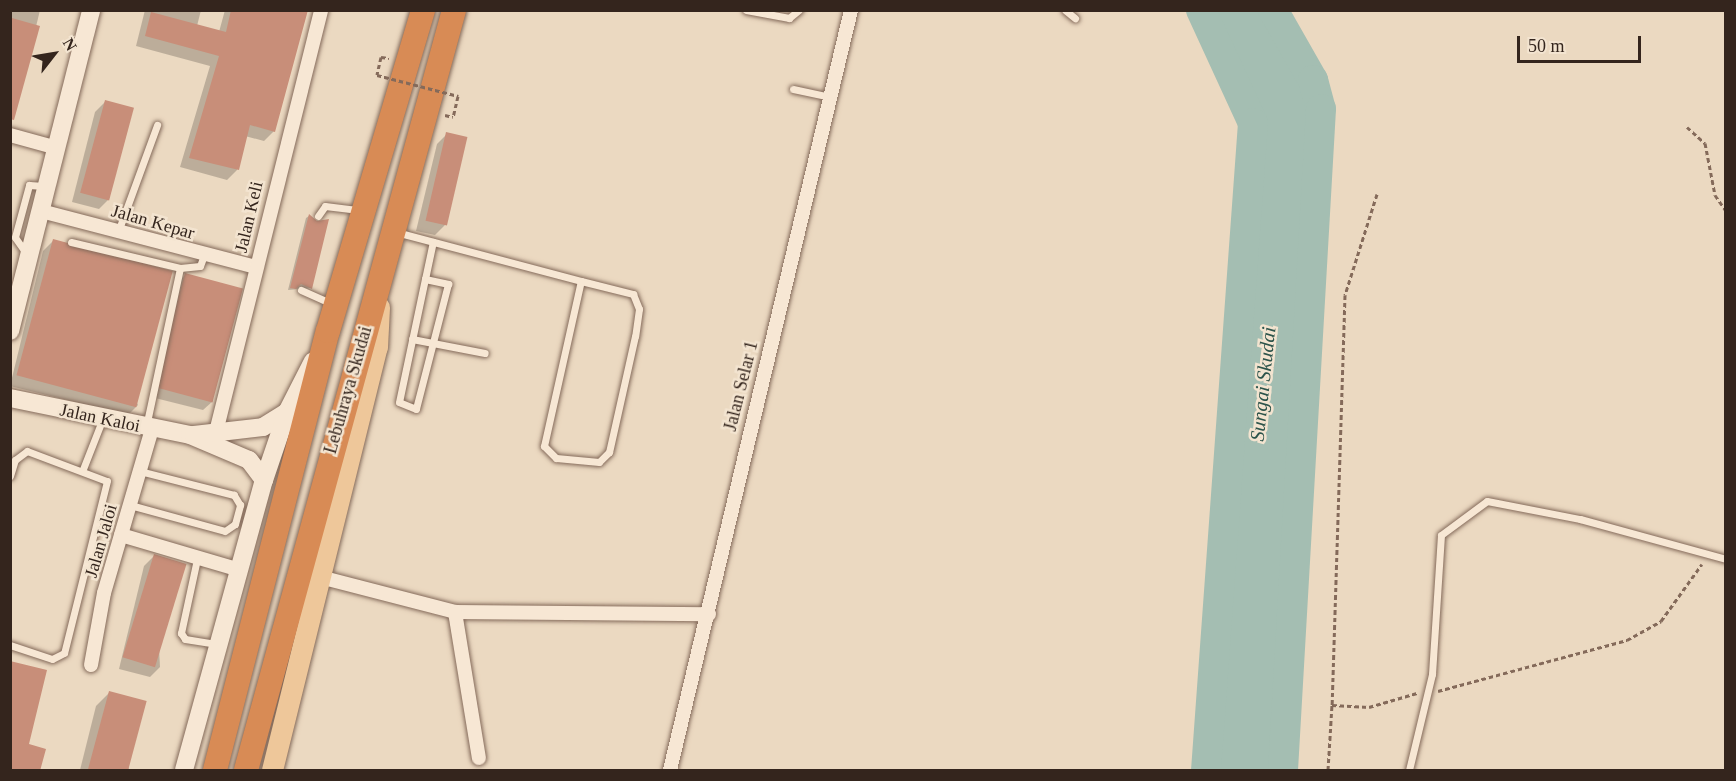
<!DOCTYPE html>
<style>
body{margin:0}
#map{position:relative;width:1736px;height:781px;overflow:hidden;background:#ebd9c1;font-family:Georgia,serif}
div>[style]{position:absolute}
.water>*{inset:0;background:#a4beb2}
.shadow>*{inset:0;background:#0003}
.river>*{height:30px;margin:-15px;padding:0 15px;transform-origin:15px;border-radius:15px;background:#a4beb2}
.building>*{inset:0;background:#c88e79;transform-origin:0 0}
.path>*{height:3px;margin-top:-1.5px;transform-origin:0;background:repeating-linear-gradient(90deg,#846a5a 0 4.5px,transparent 0 7.5px)}
.roads{filter:drop-shadow(0 0 2px #846a5a) drop-shadow(0 0 2px #846a5a)}
.lane>*{height:7px;margin:-3.5px;padding:0 3.5px;transform-origin:3.5px;border-radius:3.5px;background:#f7e7d4}
.street>*{height:14px;margin:-7px;padding:0 7px;transform-origin:7px;border-radius:7px;background:#f7e7d4}
.secondary>*{height:18px;margin:-9px;padding:0 9px;transform-origin:9px;border-radius:9px;background:#f7e7d4}
.primary>*{height:21px;margin:-10.5px;padding:0 10.5px;transform-origin:10.5px;border-radius:10.5px;background:#eec79a}
.highway>*{height:24px;margin:-12px;padding:0 12px;transform-origin:12px;border-radius:12px;background:#d88b55}
.path-bridge>*{height:3px;margin-top:-1.5px;transform-origin:0;background:repeating-linear-gradient(90deg,#846a5a 0 4.5px,transparent 0 7.5px)}
span{translate:-50% -50%;white-space:nowrap;text-align:center;line-height:1.15;-webkit-text-stroke:5px #f3e4d0;paint-order:stroke}
.street-label{font-size:18px;color:#34251d}
.water-label{font-size:20px;color:#2d544b;font-style:italic}
.frame{position:absolute;inset:0;border:12px solid #34251d;pointer-events:none}
.north{position:absolute;left:24px;top:24px;width:60px;height:60px;-webkit-text-stroke:4px #f3e4d0;paint-order:stroke;rotate:59deg;font-size:16px;font-weight:700;line-height:24px;text-align:center;color:#34251d}
.north::after{content:'';display:block;margin:auto;width:21px;height:27px;background:#34251d;clip-path:polygon(50% 0,100% 100%,50% 72%,0 100%)}
.scale{position:absolute;left:1517px;top:36px;width:124px;height:27px;box-sizing:border-box;border:3px solid #34251d;border-top:0;padding-left:8px;font-size:18px;line-height:21px;white-space:nowrap;color:#34251d;-webkit-text-stroke:4px #f3e4d0;paint-order:stroke}
</style>
<div id="map">
<div class="water">
<i style="clip-path:polygon(1201px 11px,1273px 11px,1313px 80px,1321px 109px,1283px 770px,1206px 770px,1253px 123px)"></i>
</div>
<div class="shadow">
<i style="clip-path:polygon(11px 10px,40px 10px,18px 102px,10px 108px)"></i>
<i style="clip-path:polygon(145px 10px,201px 10px,197px 26px,219px 32px,225px 10px,306px 10px,274px 131px,264px 141px,245px 136px,237px 170px,227px 180px,180px 167px,210px 66px,136px 46px)"></i>
<i style="clip-path:polygon(105px 102px,109px 199px,99px 209px,72px 202px,95px 112px)"></i>
<i style="clip-path:polygon(447px 134px,445px 225px,435px 235px,416px 231px,437px 144px)"></i>
<i style="clip-path:polygon(309px 216px,311px 288px,288px 290px,306px 218px)"></i>
<i style="clip-path:polygon(53px 241px,138px 405px,128px 415px,10px 386px,43px 251px)"></i>
<i style="clip-path:polygon(185px 275px,213px 401px,203px 410px,151px 397px,175px 285px)"></i>
<i style="clip-path:polygon(154px 556px,160px 667px,150px 677px,119px 669px,144px 566px)"></i>
<i style="clip-path:polygon(109px 693px,129px 770px,80px 770px,96px 706px)"></i>
</div>
<div class="river">
<i style="left:1201px;top:10px;width:124px;rotate:65.3deg"></i>
<i style="left:1253px;top:123px;width:649px;rotate:94.15deg"></i>
<i style="left:1273px;top:10px;width:81px;rotate:60.3deg"></i>
<i style="left:1313px;top:80px;width:30px;rotate:75deg"></i>
<i style="left:1321px;top:109px;width:662px;rotate:93.29deg"></i>
</div>
<div class="building">
<i style="clip-path:polygon(231px 10px,308px 10px,275px 132px,250px 125px,239px 170px,189px 158px,219px 56px,145px 36px,151px 12px,226px 32px)"></i>
<i style="clip-path:polygon(12px 18px,40px 26px,14px 120px,10px 119px)"></i>
<i style="left:105px;top:100px;width:30px;height:96px;rotate:15deg"></i>
<i style="left:446px;top:132px;width:22px;height:91px;rotate:13deg"></i>
<i style="clip-path:polygon(309px 214px,317px 221px,329px 219px,312px 289px,301px 284px,296px 289px,290px 288px)"></i>
<i style="left:53px;top:239px;width:124px;height:141px;rotate:15deg"></i>
<i style="left:185px;top:273px;width:60px;height:118px;rotate:15deg"></i>
<i style="left:154px;top:554px;width:34px;height:108px;rotate:17deg"></i>
<i style="clip-path:polygon(10px 661px,47px 670px,29px 744px,46px 749px,40px 771px,10px 771px)"></i>
<i style="left:109px;top:691px;width:39px;height:82px;rotate:15deg"></i>
</div>
<div class="path">
<i style="left:381px;top:57px;width:8px;rotate:7deg"></i>
<i style="left:445px;top:115px;width:8px;rotate:14deg"></i>
<i style="left:1687px;top:127px;width:24px;rotate:42deg"></i>
<i style="left:1705px;top:143px;width:53px;rotate:79.1deg"></i>
<i style="left:1715px;top:195px;width:19px;rotate:55deg"></i>
<i style="left:1377px;top:194px;width:106px;rotate:107.6deg"></i>
<i style="left:1345px;top:295px;width:410px;rotate:91.8deg"></i>
<i style="left:1332px;top:705px;width:37px;rotate:3deg"></i>
<i style="left:1369px;top:707px;width:50px;rotate:-16.3deg"></i>
<i style="left:1438px;top:691px;width:196px;rotate:-15.1deg"></i>
<i style="left:1627px;top:640px;width:39px;rotate:-29deg"></i>
<i style="left:1661px;top:621px;width:70px;rotate:-54.3deg"></i>
<i style="left:1328px;top:770px;width:65px;rotate:-86.5deg"></i>
</div>
<div class="roads">
<div class="lane">
<i style="left:746px;top:10px;width:44px;rotate:10.5deg"></i>
<i style="left:789px;top:18px;width:13px;rotate:-39deg"></i>
<i style="left:1065px;top:10px;width:13px;rotate:39deg"></i>
<i style="left:793px;top:89px;width:39px;rotate:12deg"></i>
<i style="left:318px;top:216px;width:12px;rotate:-55deg"></i>
<i style="left:325px;top:206px;width:34px;rotate:7deg"></i>
<i style="left:119px;top:229px;width:111px;rotate:-69.9deg"></i>
<i style="left:396px;top:232px;width:191px;rotate:14.8deg"></i>
<i style="left:581px;top:281px;width:54px;rotate:14deg"></i>
<i style="left:633px;top:294px;width:16px;rotate:68deg"></i>
<i style="left:639px;top:309px;width:27px;rotate:98deg"></i>
<i style="left:635px;top:336px;width:119px;rotate:102.6deg"></i>
<i style="left:609px;top:452px;width:14px;rotate:135deg"></i>
<i style="left:599px;top:462px;width:43px;rotate:-174.7deg"></i>
<i style="left:556px;top:458px;width:17px;rotate:-135deg"></i>
<i style="left:544px;top:446px;width:169px;rotate:-77.4deg"></i>
<i style="left:71px;top:242px;width:112px;rotate:13.4deg"></i>
<i style="left:180px;top:268px;width:162px;rotate:102.1deg"></i>
<i style="left:26px;top:253px;width:19px;rotate:-125deg"></i>
<i style="left:15px;top:237px;width:54px;rotate:-74.9deg"></i>
<i style="left:29px;top:185px;width:15px;rotate:4deg"></i>
<i style="left:180px;top:268px;width:20px;rotate:-6deg"></i>
<i style="left:200px;top:266px;width:12px;rotate:-70deg"></i>
<i style="left:425px;top:279px;width:24px;rotate:12deg"></i>
<i style="left:448px;top:284px;width:129px;rotate:104.4deg"></i>
<i style="left:416px;top:409px;width:18px;rotate:-158deg"></i>
<i style="left:399px;top:402px;width:126px;rotate:-78.1deg"></i>
<i style="left:425px;top:279px;width:38px;rotate:-78deg"></i>
<i style="left:301px;top:290px;width:35px;rotate:24deg"></i>
<i style="left:412px;top:339px;width:74px;rotate:10.9deg"></i>
<i style="left:83px;top:469px;width:55px;rotate:-68.6deg"></i>
<i style="left:10px;top:476px;width:17px;rotate:-73deg"></i>
<i style="left:15px;top:460px;width:15px;rotate:-37deg"></i>
<i style="left:27px;top:451px;width:85px;rotate:20.6deg"></i>
<i style="left:107px;top:481px;width:177px;rotate:104deg"></i>
<i style="left:64px;top:653px;width:13px;rotate:153deg"></i>
<i style="left:52px;top:659px;width:44px;rotate:-161.6deg"></i>
<i style="left:130px;top:505px;width:98px;rotate:15.3deg"></i>
<i style="left:225px;top:531px;width:12px;rotate:-35deg"></i>
<i style="left:235px;top:524px;width:20px;rotate:-75deg"></i>
<i style="left:240px;top:505px;width:12px;rotate:-121deg"></i>
<i style="left:234px;top:495px;width:97px;rotate:-165.7deg"></i>
<i style="left:197px;top:559px;width:76px;rotate:102.2deg"></i>
<i style="left:181px;top:633px;width:7px;rotate:56deg"></i>
<i style="left:185px;top:639px;width:31px;rotate:9deg"></i>
<i style="left:1409px;top:770px;width:99px;rotate:-76.5deg"></i>
<i style="left:1432px;top:674px;width:139px;rotate:-86.3deg"></i>
<i style="left:1441px;top:535px;width:57px;rotate:-36.5deg"></i>
<i style="left:1487px;top:501px;width:95px;rotate:11deg"></i>
<i style="left:1580px;top:519px;width:151px;rotate:15.3deg"></i>
</div>
<div class="street">
<i style="left:10px;top:135px;width:49px;rotate:15.5deg"></i>
<i style="left:41px;top:211px;width:222px;rotate:14.6deg"></i>
<i style="left:216px;top:432px;width:435px;rotate:-76deg"></i>
<i style="left:121px;top:535px;width:124px;rotate:16.4deg"></i>
<i style="left:320px;top:577px;width:139px;rotate:14.5deg"></i>
<i style="left:455px;top:612px;width:254px;rotate:0.5deg"></i>
<i style="left:455px;top:612px;width:148px;rotate:80.7deg"></i>
<i style="left:91px;top:665px;width:73px;rotate:-79.8deg"></i>
<i style="left:104px;top:593px;width:171px;rotate:-73.7deg"></i>
<i style="left:670px;top:770px;width:781px;rotate:-76.6deg"></i>
</div>
<div class="secondary">
<i style="left:10px;top:331px;width:331px;rotate:-75.8deg"></i>
<i style="left:10px;top:398px;width:184px;rotate:11.6deg"></i>
<i style="left:190px;top:435px;width:64px;rotate:23deg"></i>
<i style="left:249px;top:460px;width:25px;rotate:53deg"></i>
<i style="left:194px;top:435px;width:69px;rotate:-6.6deg"></i>
<i style="left:263px;top:427px;width:28px;rotate:-32deg"></i>
<i style="left:184px;top:770px;width:301px;rotate:-74.6deg"></i>
<i style="left:264px;top:480px;width:72px;rotate:-71.3deg"></i>
<i style="left:287px;top:412px;width:57px;rotate:-63deg"></i>
</div>
<div class="primary">
<i style="left:272px;top:770px;width:436px;rotate:-76.1deg"></i>
<i style="left:377px;top:347px;width:40px;rotate:-87.1deg"></i>
</div>
<div class="highway">
<i style="left:215px;top:770px;width:453px;rotate:-75.6deg"></i>
<i style="left:328px;top:331px;width:335px;rotate:-73.5deg"></i>
<i style="left:246px;top:770px;width:788px;rotate:-74.69deg"></i>
</div>
</div>
<div class="path-bridge">
<i style="left:381px;top:57px;width:18px;rotate:103deg"></i>
<i style="left:377px;top:75px;width:84px;rotate:14.5deg"></i>
<i style="left:458px;top:96px;width:22px;rotate:103deg"></i>
</div>
<div class="street-label">
<span style="left:249px;top:217px;rotate:-77deg">Jalan Keli</span>
<span style="left:153px;top:222px;rotate:16deg">Jalan Kepar</span>
<span style="left:741px;top:386px;rotate:-76deg">Jalan Selar 1</span>
<span style="left:348px;top:390px;rotate:-74deg">Lebuhraya Skudai</span>
<span style="left:100px;top:418px;rotate:12deg">Jalan Kaloi</span>
<span style="left:101px;top:541px;rotate:-74deg">Jalan Jaloi</span>
</div>
<div class="water-label">
<span style="left:1263px;top:384px;rotate:-84deg">Sungai Skudai</span>
</div>
<div class="frame"></div>
<div class="north">N</div>
<div class="scale">50 m</div>
</div>
